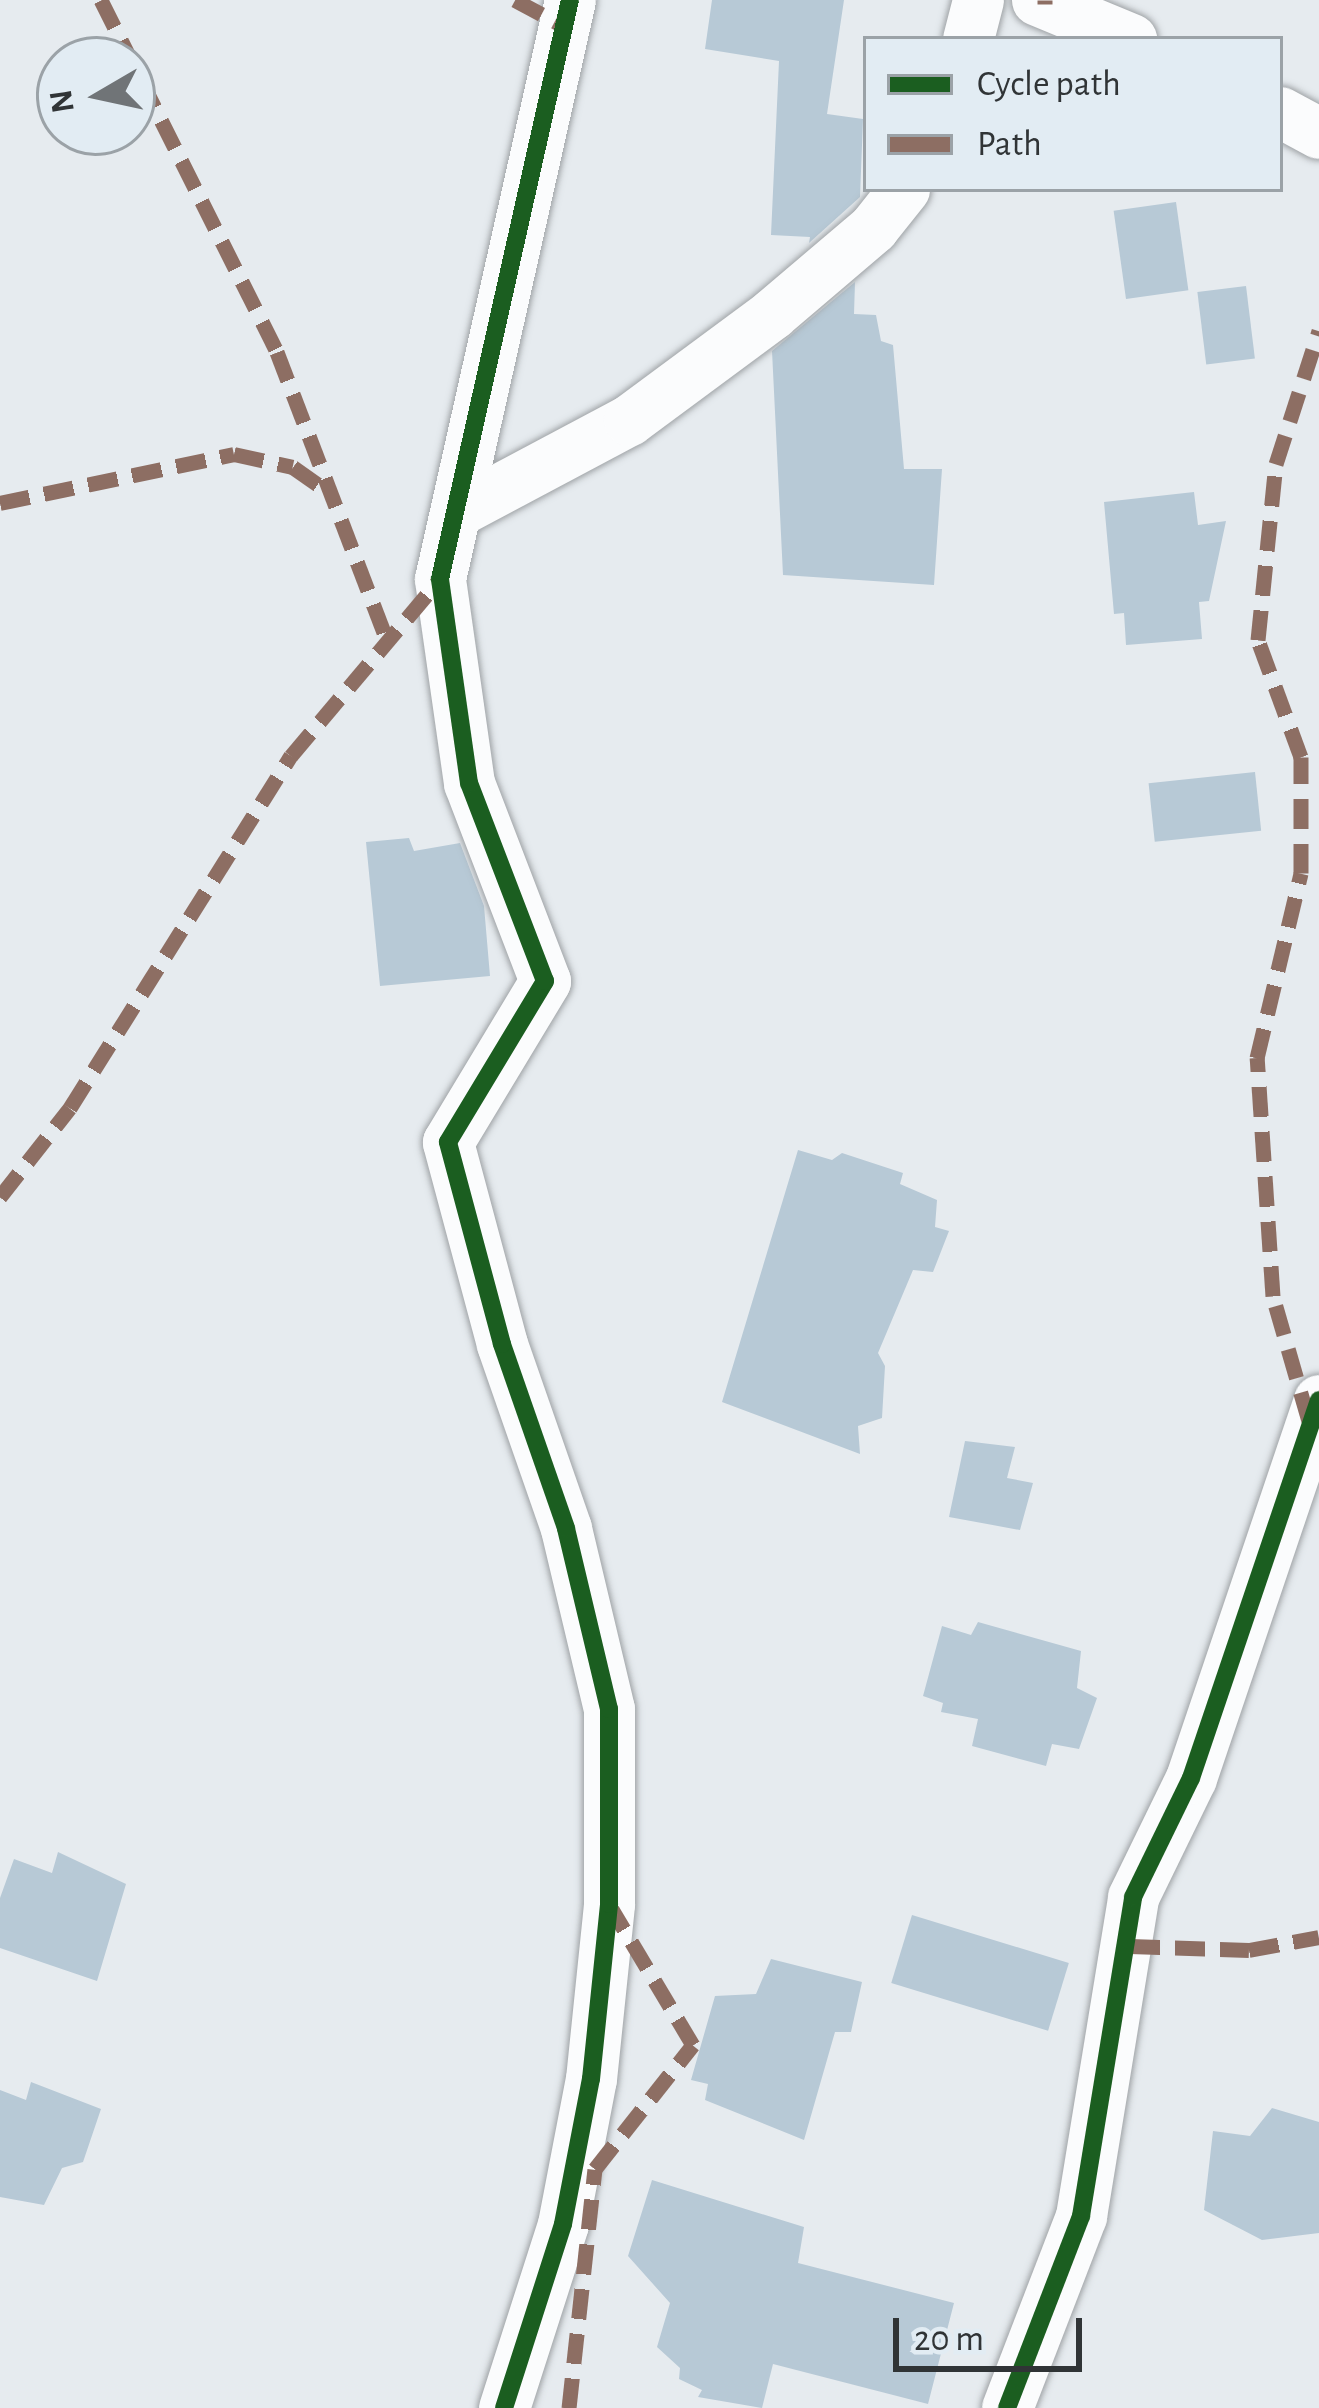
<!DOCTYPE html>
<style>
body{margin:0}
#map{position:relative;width:1319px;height:2408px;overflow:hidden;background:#e6ebef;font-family:"Alegreya Sans",sans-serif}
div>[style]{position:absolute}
.building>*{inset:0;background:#b7c9d6;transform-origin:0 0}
.roads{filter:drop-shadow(0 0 3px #9fa3a6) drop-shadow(0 0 3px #9fa3a6)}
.minor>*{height:51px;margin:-25.5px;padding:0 25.5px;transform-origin:25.5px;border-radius:25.5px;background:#fbfcfd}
.quiet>*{height:15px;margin-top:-7.5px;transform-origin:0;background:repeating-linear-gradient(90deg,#8d6e63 0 30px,transparent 0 45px)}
.cycleway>*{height:18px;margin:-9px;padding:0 9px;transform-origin:9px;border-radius:9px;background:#1b5e20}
span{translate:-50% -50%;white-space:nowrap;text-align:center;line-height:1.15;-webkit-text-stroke:10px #e2ecf3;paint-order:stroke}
.legend{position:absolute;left:863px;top:36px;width:420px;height:156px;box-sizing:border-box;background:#e2ecf3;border:3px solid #9ba2a7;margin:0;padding:15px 21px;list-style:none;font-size:36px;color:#303436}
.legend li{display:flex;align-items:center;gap:24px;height:60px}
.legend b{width:60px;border:3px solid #9ba2a7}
.north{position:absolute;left:36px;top:36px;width:120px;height:120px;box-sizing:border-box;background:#e2ecf3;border:3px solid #9ba2a7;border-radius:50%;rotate:261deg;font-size:33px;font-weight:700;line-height:48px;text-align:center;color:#303436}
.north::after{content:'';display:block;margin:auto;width:42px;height:54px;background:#707477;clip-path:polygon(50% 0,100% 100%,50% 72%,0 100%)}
.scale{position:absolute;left:893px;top:2318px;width:189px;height:54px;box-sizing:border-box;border:6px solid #303436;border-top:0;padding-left:15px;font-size:36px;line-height:42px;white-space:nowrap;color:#303436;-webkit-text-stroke:9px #e2ecf3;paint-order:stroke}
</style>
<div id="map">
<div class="building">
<i style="clip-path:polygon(712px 0,844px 0,827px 114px,863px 119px,860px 197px,809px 243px,810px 237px,771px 235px,779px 61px,705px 49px)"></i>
<i style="left:1176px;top:202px;width:89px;height:63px;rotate:82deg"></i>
<i style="clip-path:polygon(855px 282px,854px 314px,876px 315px,881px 341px,893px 345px,904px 469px,942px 469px,934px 585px,783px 575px,772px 351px)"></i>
<i style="left:1246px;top:286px;width:73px;height:49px;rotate:83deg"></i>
<i style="clip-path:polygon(1194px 492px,1198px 525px,1226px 521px,1209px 601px,1199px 602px,1202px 639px,1126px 645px,1124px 613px,1114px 614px,1104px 502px)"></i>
<i style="left:1255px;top:772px;width:59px;height:107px;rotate:84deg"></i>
<i style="clip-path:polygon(409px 838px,414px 851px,460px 843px,484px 906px,490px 976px,380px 986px,366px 842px)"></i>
<i style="clip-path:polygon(798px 1150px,832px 1160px,842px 1153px,903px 1173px,900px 1184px,937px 1200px,935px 1227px,949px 1231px,933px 1272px,913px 1270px,878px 1353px,885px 1366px,882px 1418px,858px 1426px,860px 1454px,722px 1402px)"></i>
<i style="clip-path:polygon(965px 1441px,1015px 1447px,1007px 1478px,1033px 1483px,1020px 1530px,949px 1517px)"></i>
<i style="clip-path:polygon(978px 1622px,1081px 1651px,1077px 1688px,1097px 1698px,1079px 1749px,1052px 1744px,1046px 1766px,972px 1746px,978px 1719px,941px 1712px,943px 1703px,923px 1696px,942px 1626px,971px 1635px)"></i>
<i style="clip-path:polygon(58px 1852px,126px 1884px,97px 1981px,0 1948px,0 1898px,14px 1859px,52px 1873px)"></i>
<i style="left:912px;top:1915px;width:164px;height:71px;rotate:17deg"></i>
<i style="clip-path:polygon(771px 1959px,862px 1982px,851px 2032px,835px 2032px,804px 2140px,705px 2100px,708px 2084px,691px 2080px,715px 1996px,756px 1994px)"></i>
<i style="clip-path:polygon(31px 2082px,101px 2109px,83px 2162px,62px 2168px,44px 2205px,0 2197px,0 2090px,26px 2100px)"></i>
<i style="clip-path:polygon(1272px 2108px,1319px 2122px,1319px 2233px,1262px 2240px,1204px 2210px,1213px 2131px,1250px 2136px)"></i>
<i style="clip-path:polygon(652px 2180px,804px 2227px,798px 2263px,954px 2303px,928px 2404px,773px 2364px,762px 2408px,698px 2397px,702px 2390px,679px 2379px,680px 2368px,657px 2347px,670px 2303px,628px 2256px)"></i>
</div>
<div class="roads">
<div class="minor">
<i style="left:1037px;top:0;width:102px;rotate:22.5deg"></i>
<i style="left:968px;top:39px;width:40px;rotate:-75.6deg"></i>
<i style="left:1280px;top:112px;width:44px;rotate:28.3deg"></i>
<i style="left:456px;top:512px;width:196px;rotate:-28deg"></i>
<i style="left:629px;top:420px;width:178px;rotate:-36.5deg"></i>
<i style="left:772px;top:314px;width:133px;rotate:-40.4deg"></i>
<i style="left:873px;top:228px;width:50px;rotate:-51.5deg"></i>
<i style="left:504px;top:2408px;width:193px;rotate:-72.2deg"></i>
<i style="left:563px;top:2224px;width:148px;rotate:-79.1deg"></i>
<i style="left:591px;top:2079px;width:176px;rotate:-84.1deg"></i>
<i style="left:609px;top:1904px;width:195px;rotate:-90deg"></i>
<i style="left:609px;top:1709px;width:186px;rotate:-103.4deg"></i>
<i style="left:566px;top:1528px;width:195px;rotate:-109.2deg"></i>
<i style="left:502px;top:1344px;width:209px;rotate:-105deg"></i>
<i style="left:448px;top:1142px;width:188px;rotate:-58.9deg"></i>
<i style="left:545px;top:981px;width:212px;rotate:-111deg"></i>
<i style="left:469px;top:783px;width:206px;rotate:-98.1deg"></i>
<i style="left:440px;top:579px;width:593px;rotate:-77.35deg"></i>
<i style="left:1007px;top:2408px;width:206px;rotate:-68.9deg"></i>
<i style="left:1081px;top:2216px;width:323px;rotate:-80.7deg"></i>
<i style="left:1133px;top:1897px;width:132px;rotate:-64deg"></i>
<i style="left:1191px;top:1778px;width:399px;rotate:-71.3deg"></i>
</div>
</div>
<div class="quiet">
<i style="left:101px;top:0;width:394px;rotate:63.4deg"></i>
<i style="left:277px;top:352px;width:311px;rotate:69.1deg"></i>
<i style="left:515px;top:0;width:55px;rotate:28deg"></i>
<i style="left:1045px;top:4px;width:4px;rotate:-90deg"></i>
<i style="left:0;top:503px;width:239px;rotate:-11.8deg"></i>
<i style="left:234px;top:454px;width:60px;rotate:12.4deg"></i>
<i style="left:293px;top:467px;width:45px;rotate:35.1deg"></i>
<i style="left:0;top:1197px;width:113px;rotate:-51.8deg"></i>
<i style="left:70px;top:1108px;width:416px;rotate:-57.9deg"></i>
<i style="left:291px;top:756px;width:231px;rotate:-49.9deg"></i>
<i style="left:1309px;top:1421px;width:130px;rotate:-106.1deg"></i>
<i style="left:1273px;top:1296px;width:239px;rotate:-93.8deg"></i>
<i style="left:1257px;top:1058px;width:190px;rotate:-76.6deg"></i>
<i style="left:1301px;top:873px;width:116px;rotate:-90deg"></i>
<i style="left:1301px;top:757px;width:125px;rotate:-110.2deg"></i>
<i style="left:1258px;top:640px;width:177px;rotate:-84.2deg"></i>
<i style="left:1276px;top:464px;width:140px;rotate:-72.1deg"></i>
<i style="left:1130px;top:1946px;width:119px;rotate:1.9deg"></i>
<i style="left:1249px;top:1950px;width:71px;rotate:-10.5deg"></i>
<i style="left:569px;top:2408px;width:240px;rotate:-83.8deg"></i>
<i style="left:595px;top:2169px;width:158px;rotate:-51.7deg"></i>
<i style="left:693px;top:2045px;width:158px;rotate:-120.8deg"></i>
</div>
<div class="cycleway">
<i style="left:504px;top:2408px;width:193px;rotate:-72.2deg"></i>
<i style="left:563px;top:2224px;width:148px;rotate:-79.1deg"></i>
<i style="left:591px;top:2079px;width:176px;rotate:-84.1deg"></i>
<i style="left:609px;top:1904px;width:195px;rotate:-90deg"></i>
<i style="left:609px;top:1709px;width:186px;rotate:-103.4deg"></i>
<i style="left:566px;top:1528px;width:195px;rotate:-109.2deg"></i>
<i style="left:502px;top:1344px;width:209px;rotate:-105deg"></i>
<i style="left:448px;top:1142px;width:188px;rotate:-58.9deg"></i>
<i style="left:545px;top:981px;width:212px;rotate:-111deg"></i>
<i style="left:469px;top:783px;width:206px;rotate:-98.1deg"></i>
<i style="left:440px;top:579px;width:593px;rotate:-77.35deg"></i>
<i style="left:1007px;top:2408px;width:206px;rotate:-68.9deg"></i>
<i style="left:1081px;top:2216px;width:323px;rotate:-80.7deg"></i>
<i style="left:1133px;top:1897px;width:132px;rotate:-64deg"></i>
<i style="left:1191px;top:1778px;width:399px;rotate:-71.3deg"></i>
</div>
<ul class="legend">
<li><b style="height:15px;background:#1b5e20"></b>Cycle path</li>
<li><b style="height:15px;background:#8d6e63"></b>Path</li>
</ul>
<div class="north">N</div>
<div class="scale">20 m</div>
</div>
